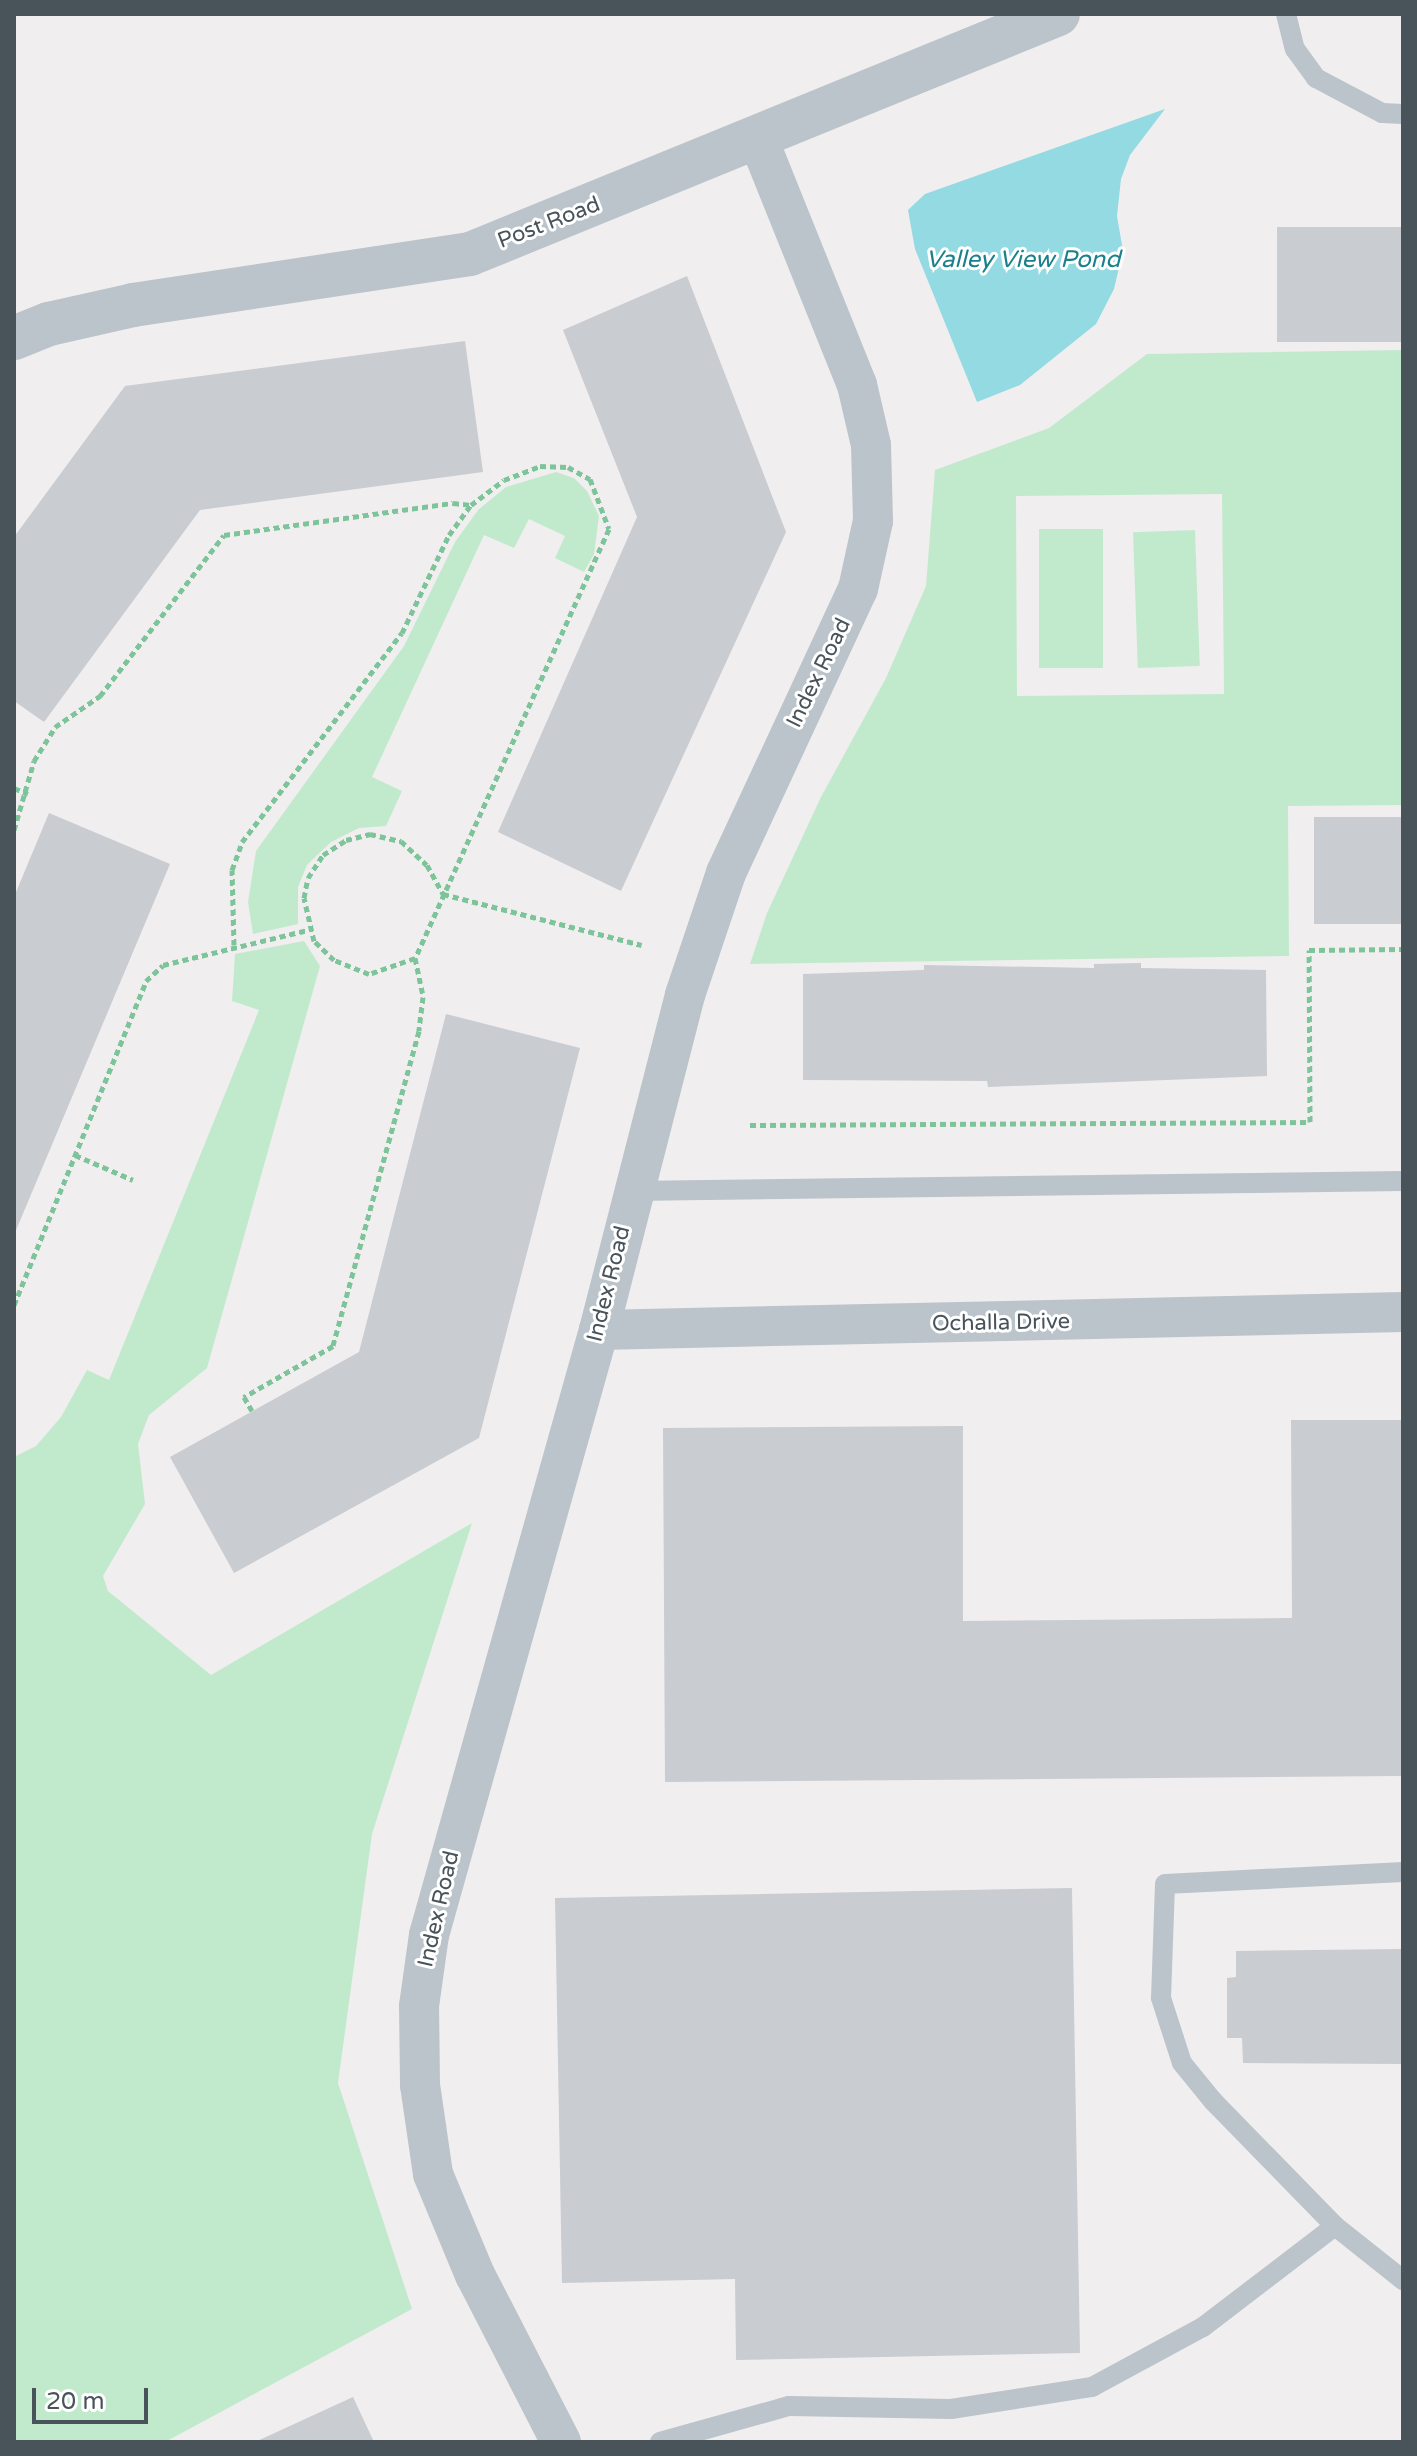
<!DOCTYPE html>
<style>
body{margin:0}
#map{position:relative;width:1417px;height:2456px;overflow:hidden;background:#f1eeef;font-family:"Varela Round",sans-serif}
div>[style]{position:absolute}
.green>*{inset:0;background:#c1eacd;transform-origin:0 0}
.water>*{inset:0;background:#93dae2}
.building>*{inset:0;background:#c9ccd0;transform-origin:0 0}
.path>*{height:5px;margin-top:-2.5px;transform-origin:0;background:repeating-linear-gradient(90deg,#7dc49a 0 6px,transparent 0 10px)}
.service>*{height:20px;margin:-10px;padding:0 10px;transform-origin:10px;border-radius:10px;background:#bbc4ca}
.minor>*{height:40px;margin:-20px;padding:0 20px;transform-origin:20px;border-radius:20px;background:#bbc4ca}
.tertiary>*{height:44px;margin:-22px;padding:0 22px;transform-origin:22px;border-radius:22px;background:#bbc4ca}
span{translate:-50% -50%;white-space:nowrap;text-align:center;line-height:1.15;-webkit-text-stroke:6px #fff;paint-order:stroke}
.street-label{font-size:22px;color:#48535a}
.water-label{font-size:24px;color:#1a818c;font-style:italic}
.frame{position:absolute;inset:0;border:16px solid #48535a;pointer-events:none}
.scale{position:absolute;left:32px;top:2388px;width:116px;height:36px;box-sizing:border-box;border:4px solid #48535a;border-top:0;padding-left:10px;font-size:24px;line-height:28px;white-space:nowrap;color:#48535a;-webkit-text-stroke:6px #fff;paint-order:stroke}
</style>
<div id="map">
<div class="green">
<i style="clip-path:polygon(evenodd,1403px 350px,1403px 805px,1288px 806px,1289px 956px,750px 964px,767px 913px,821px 797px,886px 678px,926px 586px,935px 470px,1049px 428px,1147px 354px,1403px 350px,1222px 494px,1224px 694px,1017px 696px,1016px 496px,1222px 494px)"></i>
<i style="clip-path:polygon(556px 472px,574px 478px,587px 491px,599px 516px,594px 554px,584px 572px,555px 558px,565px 536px,529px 519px,514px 548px,484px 535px,372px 777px,402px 791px,386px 826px,359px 828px,331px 842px,307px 865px,298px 887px,298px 924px,253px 934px,248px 902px,256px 851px,404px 646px,455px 542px,478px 510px,506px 487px)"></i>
<i style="left:1039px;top:529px;width:64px;height:139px"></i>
<i style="left:1195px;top:530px;width:136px;height:62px;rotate:88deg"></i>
<i style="clip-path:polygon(304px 941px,320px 966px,207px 1368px,149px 1415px,138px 1444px,145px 1504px,103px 1576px,108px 1591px,211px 1675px,472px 1523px,372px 1834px,338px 2083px,412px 2309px,165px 2442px,14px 2442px,14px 1457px,36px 1446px,61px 1417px,87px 1370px,109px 1380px,259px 1010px,232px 1001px,235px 954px)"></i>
</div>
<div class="water">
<i style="clip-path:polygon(1165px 109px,1130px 155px,1121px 179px,1117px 216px,1123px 251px,1114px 289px,1096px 324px,1020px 385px,977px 402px,915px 249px,908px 210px,925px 194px)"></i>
</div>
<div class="building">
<i style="left:1403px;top:227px;width:115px;height:126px;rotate:90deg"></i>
<i style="clip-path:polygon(687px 276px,786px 532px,621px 891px,498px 832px,637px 517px,563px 330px)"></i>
<i style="clip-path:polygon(465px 341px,483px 472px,200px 510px,44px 722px,14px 701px,14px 537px,125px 386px)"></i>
<i style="clip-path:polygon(49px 813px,170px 864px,14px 1235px,14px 897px)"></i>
<i style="left:1403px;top:817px;width:107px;height:89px;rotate:90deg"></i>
<i style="clip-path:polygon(1141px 963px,1141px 968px,1266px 970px,1267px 1076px,988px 1087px,987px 1081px,803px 1080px,803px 974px,924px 970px,924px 965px,1094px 968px,1094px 964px)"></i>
<i style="clip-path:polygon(446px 1014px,580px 1048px,479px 1438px,234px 1573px,170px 1457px,359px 1352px)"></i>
<i style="clip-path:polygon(1291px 1420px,1403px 1420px,1403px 1776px,665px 1782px,663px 1428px,963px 1426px,963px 1621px,1292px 1618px)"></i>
<i style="clip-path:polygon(1072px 1888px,1080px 2353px,736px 2360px,735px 2279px,562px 2283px,555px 1898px)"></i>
<i style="clip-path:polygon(1403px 1949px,1403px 2064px,1243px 2063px,1242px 2038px,1227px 2038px,1227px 1978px,1236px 1977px,1236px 1951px)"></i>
<i style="clip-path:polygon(353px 2397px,374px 2442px,255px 2442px)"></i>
</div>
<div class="path">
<i style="left:14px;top:788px;width:15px;rotate:23deg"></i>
<i style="left:14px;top:830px;width:72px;rotate:-73.8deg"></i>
<i style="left:34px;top:761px;width:40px;rotate:-58deg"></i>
<i style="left:55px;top:727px;width:55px;rotate:-34.6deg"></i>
<i style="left:100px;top:696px;width:203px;rotate:-52.4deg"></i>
<i style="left:224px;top:535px;width:231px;rotate:-8deg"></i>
<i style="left:453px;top:503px;width:18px;rotate:6deg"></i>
<i style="left:234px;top:945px;width:75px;rotate:-91.5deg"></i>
<i style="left:232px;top:870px;width:30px;rotate:-70deg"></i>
<i style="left:242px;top:842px;width:263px;rotate:-52.6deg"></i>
<i style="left:402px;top:633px;width:109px;rotate:-64.4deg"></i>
<i style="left:449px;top:535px;width:37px;rotate:-54deg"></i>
<i style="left:471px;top:505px;width:41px;rotate:-37.1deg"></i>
<i style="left:504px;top:480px;width:39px;rotate:-21deg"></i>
<i style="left:540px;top:466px;width:28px;rotate:2deg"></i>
<i style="left:568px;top:467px;width:25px;rotate:29deg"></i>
<i style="left:590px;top:479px;width:53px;rotate:69.2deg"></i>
<i style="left:609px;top:529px;width:471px;rotate:114.3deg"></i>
<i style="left:415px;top:958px;width:40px;rotate:78deg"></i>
<i style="left:423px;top:997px;width:34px;rotate:97deg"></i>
<i style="left:419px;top:1031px;width:327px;rotate:105.3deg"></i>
<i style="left:333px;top:1346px;width:103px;rotate:150.2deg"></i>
<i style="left:244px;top:1397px;width:16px;rotate:60deg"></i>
<i style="left:415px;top:958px;width:49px;rotate:160.8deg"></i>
<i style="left:369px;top:974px;width:38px;rotate:-158deg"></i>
<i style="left:334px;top:960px;width:28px;rotate:-136deg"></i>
<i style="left:314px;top:941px;width:44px;rotate:-103.1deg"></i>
<i style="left:304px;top:898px;width:20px;rotate:-79deg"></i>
<i style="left:308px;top:878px;width:27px;rotate:-57deg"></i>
<i style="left:323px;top:855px;width:27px;rotate:-33deg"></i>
<i style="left:346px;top:840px;width:25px;rotate:-14deg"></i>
<i style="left:370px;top:834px;width:32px;rotate:13deg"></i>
<i style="left:401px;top:841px;width:35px;rotate:43deg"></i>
<i style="left:427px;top:865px;width:33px;rotate:61deg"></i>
<i style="left:443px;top:894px;width:205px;rotate:14.4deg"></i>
<i style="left:750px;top:1125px;width:560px;rotate:-0.31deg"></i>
<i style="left:1310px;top:1122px;width:172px;rotate:-90.3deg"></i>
<i style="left:1309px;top:950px;width:94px;rotate:-0.6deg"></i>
<i style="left:75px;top:1155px;width:63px;rotate:23.3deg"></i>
<i style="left:14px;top:1305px;width:350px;rotate:-67.8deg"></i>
<i style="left:146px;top:981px;width:23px;rotate:-43deg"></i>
<i style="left:163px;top:965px;width:149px;rotate:-13.6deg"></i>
</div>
<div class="service">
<i style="left:1286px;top:14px;width:36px;rotate:76deg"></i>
<i style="left:1295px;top:49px;width:36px;rotate:54deg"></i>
<i style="left:1316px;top:78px;width:75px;rotate:27.9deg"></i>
<i style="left:1382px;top:113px;width:21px;rotate:3deg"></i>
<i style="left:631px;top:1191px;width:772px;rotate:-0.74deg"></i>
<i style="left:1403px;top:1872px;width:238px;rotate:177.1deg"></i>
<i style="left:1165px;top:1884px;width:114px;rotate:92deg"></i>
<i style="left:1161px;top:1998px;width:68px;rotate:72.1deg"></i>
<i style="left:1182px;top:2063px;width:49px;rotate:50.8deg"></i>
<i style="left:1213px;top:2101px;width:175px;rotate:45.7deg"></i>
<i style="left:1335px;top:2226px;width:87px;rotate:38.5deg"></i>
<i style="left:660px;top:2442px;width:134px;rotate:-15.6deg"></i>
<i style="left:789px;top:2406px;width:162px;rotate:1.1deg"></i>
<i style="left:951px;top:2409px;width:143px;rotate:-8.9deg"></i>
<i style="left:1092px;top:2387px;width:126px;rotate:-28.4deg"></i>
<i style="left:1203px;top:2327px;width:166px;rotate:-37.4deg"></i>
</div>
<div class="minor">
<i style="left:599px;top:1330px;width:804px;rotate:-1.28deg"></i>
<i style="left:561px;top:2442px;width:188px;rotate:-117.2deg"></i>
<i style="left:475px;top:2275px;width:109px;rotate:-112.6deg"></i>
<i style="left:433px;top:2174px;width:90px;rotate:-98.3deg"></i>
<i style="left:420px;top:2085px;width:79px;rotate:-90.7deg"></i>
<i style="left:419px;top:2006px;width:72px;rotate:-82deg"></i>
<i style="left:429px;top:1935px;width:628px;rotate:-74.31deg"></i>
<i style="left:599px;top:1330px;width:346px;rotate:-75.6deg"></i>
<i style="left:685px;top:995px;width:129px;rotate:-71.4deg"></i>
<i style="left:726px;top:873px;width:313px;rotate:-65.1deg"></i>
<i style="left:858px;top:589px;width:70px;rotate:-77.6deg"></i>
<i style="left:873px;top:521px;width:76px;rotate:-91.5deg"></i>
<i style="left:871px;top:445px;width:62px;rotate:-103.1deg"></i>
<i style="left:857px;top:385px;width:265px;rotate:-111.9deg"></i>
</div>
<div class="tertiary">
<i style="left:14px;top:338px;width:38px;rotate:-22deg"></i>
<i style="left:49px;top:324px;width:86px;rotate:-12.7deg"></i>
<i style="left:133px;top:305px;width:341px;rotate:-8.6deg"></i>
<i style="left:470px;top:254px;width:635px;rotate:-22.2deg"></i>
</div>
<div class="street-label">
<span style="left:549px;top:223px;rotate:-21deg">Post Road</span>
<span style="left:819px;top:673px;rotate:-64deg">Index Road</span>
<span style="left:609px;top:1284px;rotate:-76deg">Index Road</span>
<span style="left:1001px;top:1323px;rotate:-1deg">Ochalla Drive</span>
<span style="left:439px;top:1909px;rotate:-77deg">Index Road</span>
</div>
<div class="water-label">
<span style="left:1023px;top:260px">Valley View Pond</span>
</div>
<div class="frame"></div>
<div class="scale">20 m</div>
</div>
